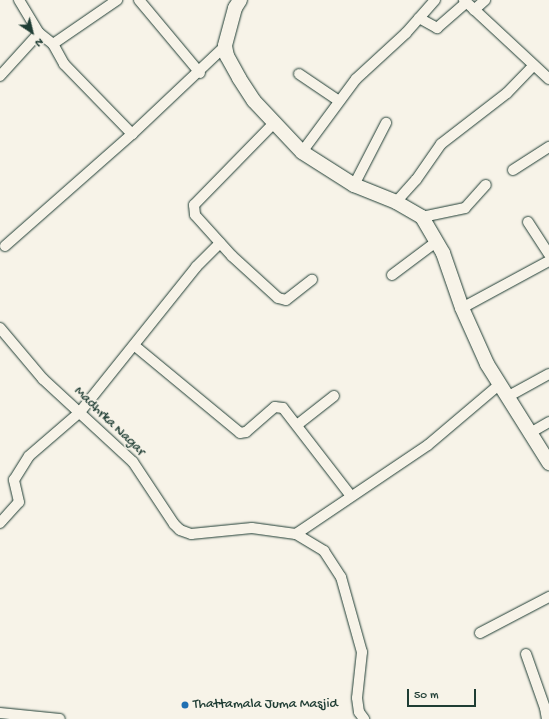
<!DOCTYPE html>
<style>
body{margin:0}
#map{position:relative;width:549px;height:719px;overflow:hidden;background:#f7f3e8;font-family:"Gochi Hand",sans-serif}
div>[style]{position:absolute}
.roads{filter:drop-shadow(0 0 1px #1f3d34) drop-shadow(0 0 1px #1f3d34)}
.street>*{height:10px;margin:-5px;padding:0 5px;transform-origin:5px;border-radius:5px;background:#f7f3e8}
.secondary>*{height:14px;margin:-7px;padding:0 7px;transform-origin:7px;border-radius:7px;background:#f7f3e8}
.dots>*{width:11px;height:11px;translate:-50% -50%;box-sizing:border-box;border:2px solid #f7f3e8;border-radius:50%}
span{translate:-50% -50%;white-space:nowrap;text-align:center;line-height:1.15;-webkit-text-stroke:3.5px #f7f3e8;paint-order:stroke}
.street-label{font-size:14px;color:#1f3d34}
.poi-label{font-size:14px;color:#1f3d34}
.left{translate:0 -50%;text-align:left}
.north{position:absolute;left:12px;top:12px;width:40px;height:40px;-webkit-text-stroke:3px #f7f3e8;paint-order:stroke;rotate:145deg;font-size:11px;font-weight:700;line-height:16px;text-align:center;color:#1f3d34}
.north::after{content:'';display:block;margin:auto;width:14px;height:18px;background:#1f3d34;clip-path:polygon(50% 0,100% 100%,50% 72%,0 100%)}
.scale{position:absolute;left:407px;top:689px;width:69px;height:18px;box-sizing:border-box;border:2px solid #1f3d34;border-top:0;padding-left:5px;font-size:12px;line-height:14px;white-space:nowrap;color:#1f3d34;-webkit-text-stroke:3px #f7f3e8;paint-order:stroke}
</style>
<div id="map">
<div class="roads">
<div class="street">
<i style="left:19px;top:0;width:39px;rotate:59deg"></i>
<i style="left:39px;top:33px;width:18px;rotate:38deg"></i>
<i style="left:53px;top:44px;width:78px;rotate:-34.5deg"></i>
<i style="left:139px;top:0;width:95px;rotate:50.1deg"></i>
<i style="left:464px;top:0;width:116px;rotate:42.9deg"></i>
<i style="left:474px;top:10px;width:15px;rotate:-42deg"></i>
<i style="left:419px;top:18px;width:21px;rotate:29deg"></i>
<i style="left:437px;top:28px;width:38px;rotate:-41deg"></i>
<i style="left:53px;top:44px;width:23px;rotate:61deg"></i>
<i style="left:64px;top:64px;width:98px;rotate:45.8deg"></i>
<i style="left:299px;top:74px;width:48px;rotate:34deg"></i>
<i style="left:0;top:76px;width:58px;rotate:-47.8deg"></i>
<i style="left:275px;top:122px;width:116px;rotate:134.3deg"></i>
<i style="left:194px;top:205px;width:10px;rotate:84deg"></i>
<i style="left:195px;top:215px;width:55px;rotate:47.9deg"></i>
<i style="left:232px;top:256px;width:62px;rotate:42.4deg"></i>
<i style="left:278px;top:298px;width:8px;rotate:14deg"></i>
<i style="left:286px;top:300px;width:33px;rotate:-38deg"></i>
<i style="left:302px;top:152px;width:91px;rotate:-53.5deg"></i>
<i style="left:356px;top:79px;width:68px;rotate:-42.6deg"></i>
<i style="left:406px;top:33px;width:44px;rotate:-48.7deg"></i>
<i style="left:513px;top:170px;width:43px;rotate:-32.6deg"></i>
<i style="left:354px;top:185px;width:70px;rotate:-62.7deg"></i>
<i style="left:396px;top:202px;width:30px;rotate:-48deg"></i>
<i style="left:416px;top:180px;width:44px;rotate:-55.2deg"></i>
<i style="left:441px;top:144px;width:83px;rotate:-37.7deg"></i>
<i style="left:507px;top:93px;width:37px;rotate:-46deg"></i>
<i style="left:422px;top:217px;width:44px;rotate:-11.8deg"></i>
<i style="left:465px;top:208px;width:31px;rotate:-48deg"></i>
<i style="left:528px;top:222px;width:38px;rotate:57deg"></i>
<i style="left:5px;top:246px;width:169px;rotate:-41.4deg"></i>
<i style="left:132px;top:134px;width:128px;rotate:-43.4deg"></i>
<i style="left:392px;top:275px;width:55px;rotate:-36.9deg"></i>
<i style="left:462px;top:308px;width:99px;rotate:-28.4deg"></i>
<i style="left:0;top:328px;width:67px;rotate:49.9deg"></i>
<i style="left:43px;top:379px;width:122px;rotate:42.7deg"></i>
<i style="left:133px;top:462px;width:74px;rotate:56.5deg"></i>
<i style="left:174px;top:524px;width:8px;rotate:45deg"></i>
<i style="left:180px;top:530px;width:12px;rotate:20deg"></i>
<i style="left:191px;top:534px;width:61px;rotate:-5.6deg"></i>
<i style="left:252px;top:528px;width:44px;rotate:7.8deg"></i>
<i style="left:296px;top:534px;width:159px;rotate:-34deg"></i>
<i style="left:428px;top:445px;width:94px;rotate:-40.3deg"></i>
<i style="left:135px;top:346px;width:136px;rotate:39.6deg"></i>
<i style="left:240px;top:433px;width:6px;rotate:-9deg"></i>
<i style="left:246px;top:432px;width:38px;rotate:-41deg"></i>
<i style="left:275px;top:407px;width:8px;rotate:7deg"></i>
<i style="left:283px;top:408px;width:111px;rotate:52.3deg"></i>
<i style="left:507px;top:397px;width:48px;rotate:-28.7deg"></i>
<i style="left:297px;top:425px;width:47px;rotate:-38.1deg"></i>
<i style="left:530px;top:433px;width:22px;rotate:-30deg"></i>
<i style="left:0;top:523px;width:28px;rotate:-48deg"></i>
<i style="left:19px;top:502px;width:23px;rotate:-103deg"></i>
<i style="left:14px;top:480px;width:28px;rotate:-58deg"></i>
<i style="left:29px;top:456px;width:67px;rotate:-40.8deg"></i>
<i style="left:80px;top:412px;width:186px;rotate:-51.3deg"></i>
<i style="left:196px;top:267px;width:34px;rotate:-45deg"></i>
<i style="left:296px;top:534px;width:33px;rotate:31deg"></i>
<i style="left:324px;top:551px;width:31px;rotate:57deg"></i>
<i style="left:341px;top:577px;width:78px;rotate:74.4deg"></i>
<i style="left:362px;top:652px;width:46px;rotate:96.2deg"></i>
<i style="left:357px;top:698px;width:14px;rotate:82deg"></i>
<i style="left:359px;top:712px;width:9px;rotate:54deg"></i>
<i style="left:480px;top:633px;width:78px;rotate:-27.6deg"></i>
<i style="left:526px;top:654px;width:57px;rotate:70.6deg"></i>
<i style="left:545px;top:708px;width:11px;rotate:80deg"></i>
<i style="left:0;top:713px;width:60px;rotate:5.7deg"></i>
</div>
<div class="secondary">
<i style="left:240px;top:0;width:9px;rotate:122deg"></i>
<i style="left:235px;top:8px;width:39px;rotate:105deg"></i>
<i style="left:225px;top:46px;width:10px;rotate:79deg"></i>
<i style="left:227px;top:56px;width:25px;rotate:61deg"></i>
<i style="left:239px;top:78px;width:27px;rotate:57deg"></i>
<i style="left:254px;top:101px;width:70px;rotate:46.7deg"></i>
<i style="left:302px;top:152px;width:62px;rotate:32.4deg"></i>
<i style="left:354px;top:185px;width:45px;rotate:22deg"></i>
<i style="left:396px;top:202px;width:30px;rotate:30deg"></i>
<i style="left:422px;top:217px;width:42px;rotate:59.7deg"></i>
<i style="left:443px;top:253px;width:58px;rotate:70.9deg"></i>
<i style="left:462px;top:308px;width:61px;rotate:65.9deg"></i>
<i style="left:487px;top:364px;width:117px;rotate:57.9deg"></i>
</div>
</div>
<div class="dots">
<i style="left:185px;top:705px;background:#1f6fb2"></i>
</div>
<div class="street-label">
<span style="left:109px;top:422px;rotate:44deg">Madhrka Nagar</span>
</div>
<div class="poi-label">
<span class="left" style="left:193px;top:705px">Thattamala Juma Masjid</span>
</div>
<div class="north">N</div>
<div class="scale">50 m</div>
</div>
